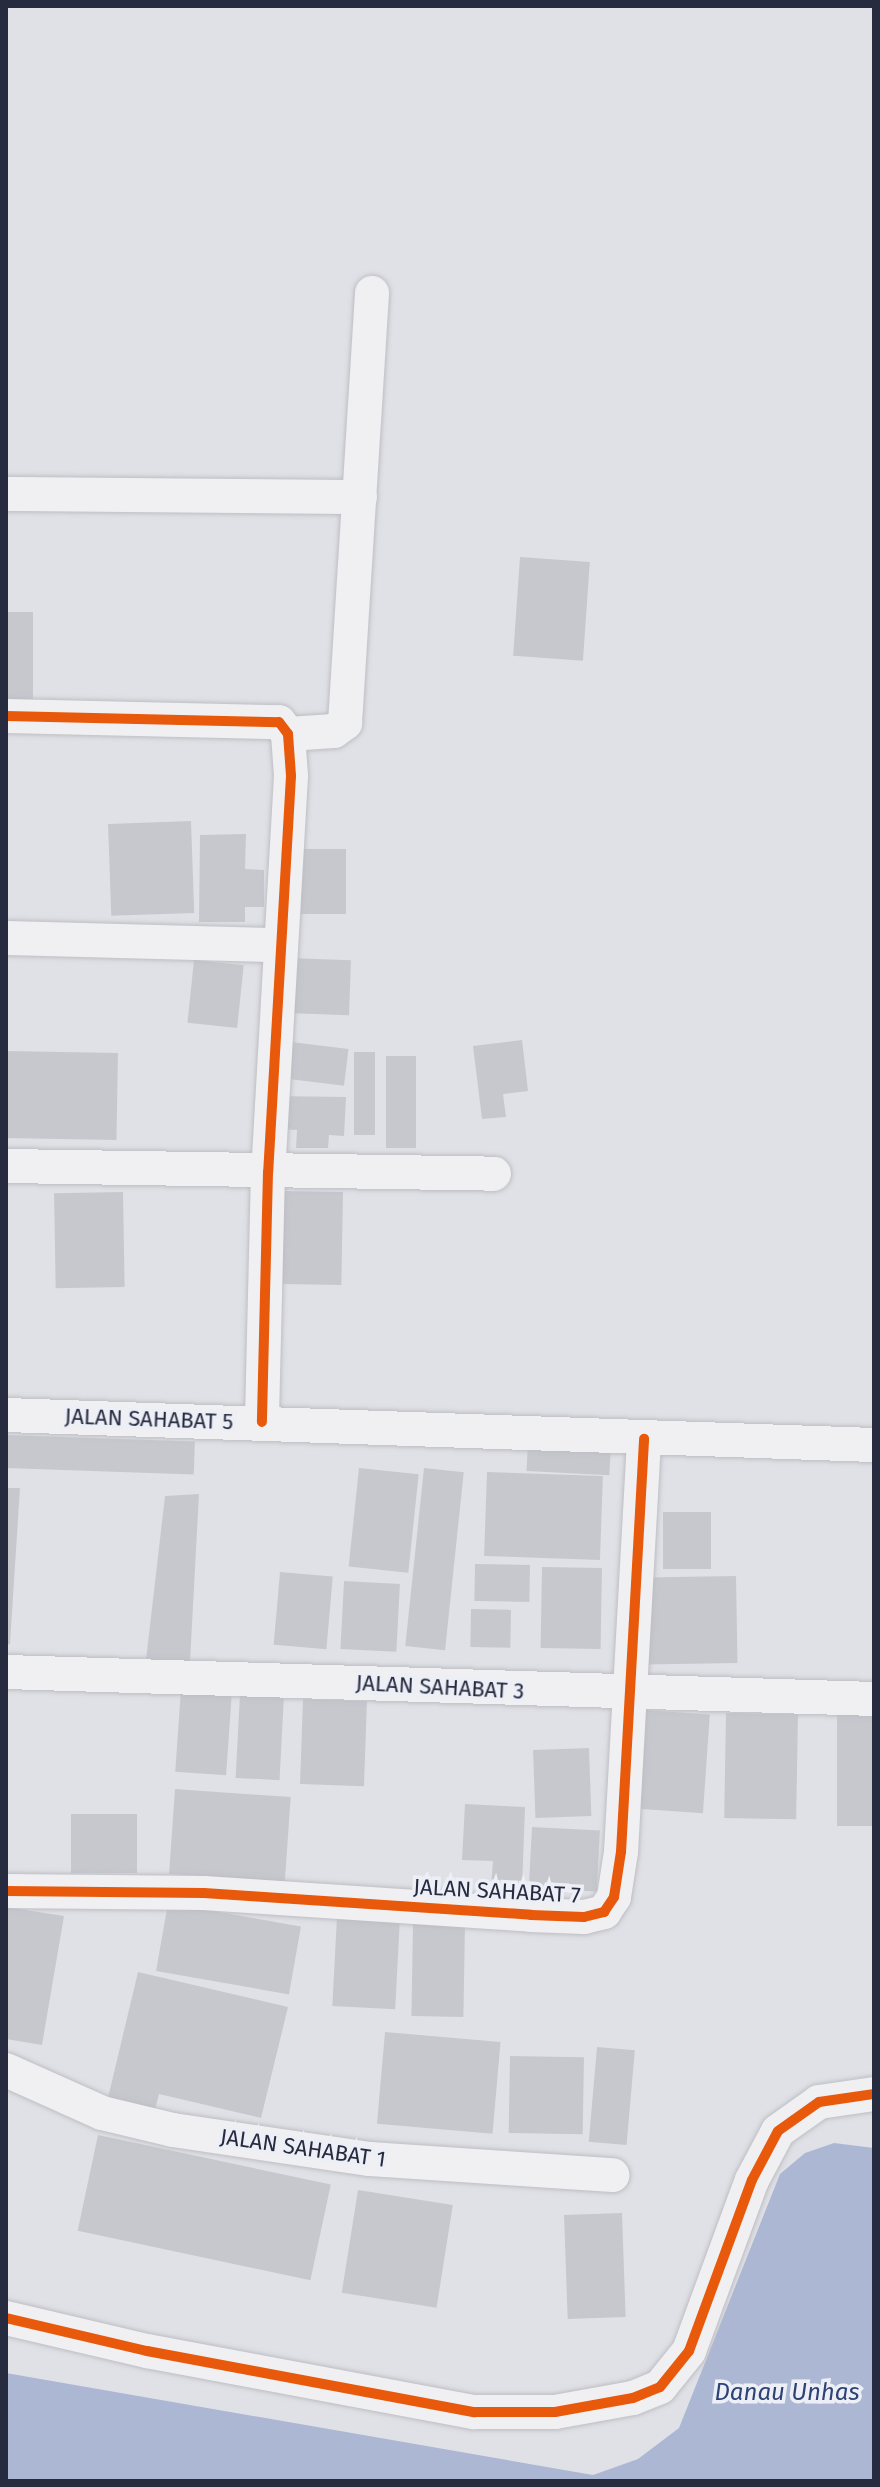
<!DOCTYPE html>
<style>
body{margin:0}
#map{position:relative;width:880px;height:2487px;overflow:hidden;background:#e0e1e6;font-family:"Fira Sans",sans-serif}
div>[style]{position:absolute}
.water>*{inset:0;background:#acb8d3}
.building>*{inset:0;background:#c7c8ce;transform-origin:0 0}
.roads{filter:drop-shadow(0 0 2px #bdbec4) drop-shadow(0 0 2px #bdbec4)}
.minor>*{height:34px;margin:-17px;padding:0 17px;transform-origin:17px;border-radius:17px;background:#f0f0f2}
.cycleway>*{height:10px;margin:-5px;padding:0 5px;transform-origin:5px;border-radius:5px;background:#e8590c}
span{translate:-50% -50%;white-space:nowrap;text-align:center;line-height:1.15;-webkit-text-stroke:7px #edeff6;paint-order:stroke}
.street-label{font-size:22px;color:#262b40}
.water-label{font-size:24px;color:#2e4276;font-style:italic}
.frame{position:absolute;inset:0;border:8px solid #262b40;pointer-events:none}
</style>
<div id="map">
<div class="water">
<i style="clip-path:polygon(834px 2143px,874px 2148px,874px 2481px,6px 2481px,6px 2373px,593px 2475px,638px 2459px,679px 2428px,780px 2174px,805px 2153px)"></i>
</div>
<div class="building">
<i style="left:520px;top:557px;width:70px;height:99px;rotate:4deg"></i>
<i style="left:6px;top:612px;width:27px;height:90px"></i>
<i style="left:191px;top:821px;width:92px;height:83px;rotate:88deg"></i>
<i style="clip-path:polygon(246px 834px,245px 869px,264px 870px,264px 907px,245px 907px,245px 922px,199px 922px,200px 835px)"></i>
<i style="left:301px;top:849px;width:45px;height:65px"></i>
<i style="left:289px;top:958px;width:62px;height:55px;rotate:2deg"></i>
<i style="left:194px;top:960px;width:50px;height:63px;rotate:6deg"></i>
<i style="clip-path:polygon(522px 1040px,528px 1091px,503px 1094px,506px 1117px,482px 1119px,473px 1046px)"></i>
<i style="left:283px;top:1041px;width:66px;height:37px;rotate:7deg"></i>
<i style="left:6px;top:1051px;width:112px;height:87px;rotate:1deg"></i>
<i style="left:354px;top:1052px;width:21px;height:83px"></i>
<i style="left:386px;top:1056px;width:30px;height:92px"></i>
<i style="clip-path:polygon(275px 1096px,346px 1097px,344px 1136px,329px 1135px,328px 1148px,296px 1148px,297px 1130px,274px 1129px)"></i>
<i style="left:283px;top:1191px;width:60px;height:93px;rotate:1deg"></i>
<i style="left:123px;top:1192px;width:95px;height:69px;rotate:89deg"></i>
<i style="left:6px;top:1435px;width:189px;height:33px;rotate:2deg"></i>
<i style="left:528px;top:1442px;width:83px;height:29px;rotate:3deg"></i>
<i style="left:359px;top:1468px;width:60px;height:99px;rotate:6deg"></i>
<i style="left:424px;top:1468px;width:40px;height:179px;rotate:6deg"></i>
<i style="left:487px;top:1472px;width:116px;height:84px;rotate:2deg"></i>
<i style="clip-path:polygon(6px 1488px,20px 1488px,10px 1644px,6px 1645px)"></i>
<i style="clip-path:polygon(199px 1494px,190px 1662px,146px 1660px,165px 1496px)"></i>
<i style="left:711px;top:1512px;width:57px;height:48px;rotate:90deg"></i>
<i style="left:475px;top:1564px;width:55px;height:37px;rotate:1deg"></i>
<i style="left:542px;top:1567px;width:60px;height:81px;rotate:1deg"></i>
<i style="left:280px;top:1572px;width:53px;height:73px;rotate:5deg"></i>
<i style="left:736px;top:1576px;width:87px;height:93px;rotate:89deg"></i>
<i style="left:344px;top:1581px;width:56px;height:68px;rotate:3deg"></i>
<i style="left:471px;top:1609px;width:40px;height:38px;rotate:1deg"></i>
<i style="left:181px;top:1689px;width:51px;height:83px;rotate:4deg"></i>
<i style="left:240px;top:1694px;width:44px;height:84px;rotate:3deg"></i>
<i style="left:303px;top:1699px;width:64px;height:85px;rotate:2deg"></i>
<i style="left:645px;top:1710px;width:65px;height:99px;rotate:4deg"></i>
<i style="left:726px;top:1713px;width:72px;height:105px;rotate:1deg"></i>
<i style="left:837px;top:1713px;width:37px;height:113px"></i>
<i style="left:589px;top:1748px;width:68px;height:56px;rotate:88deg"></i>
<i style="left:175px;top:1789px;width:116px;height:85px;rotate:4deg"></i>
<i style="clip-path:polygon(465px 1804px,525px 1807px,522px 1888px,491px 1887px,493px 1861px,462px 1860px)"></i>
<i style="left:71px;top:1814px;width:66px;height:59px"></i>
<i style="left:532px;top:1827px;width:68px;height:61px;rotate:3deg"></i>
<i style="left:168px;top:1903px;width:135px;height:69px;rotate:10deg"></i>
<i style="clip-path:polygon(6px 1907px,64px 1916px,42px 2045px,6px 2039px)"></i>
<i style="left:337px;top:1916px;width:63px;height:90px;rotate:3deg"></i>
<i style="left:413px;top:1924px;width:52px;height:92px;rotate:1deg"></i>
<i style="clip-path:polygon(138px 1972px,288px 2007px,261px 2118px,159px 2094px,154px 2113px,107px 2102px)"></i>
<i style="left:385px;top:2032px;width:116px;height:92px;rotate:5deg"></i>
<i style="left:597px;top:2047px;width:38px;height:95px;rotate:5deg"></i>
<i style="left:510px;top:2056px;width:74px;height:77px;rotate:1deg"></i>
<i style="left:98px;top:2135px;width:238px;height:98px;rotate:12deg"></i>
<i style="left:358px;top:2190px;width:96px;height:104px;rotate:9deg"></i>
<i style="left:622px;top:2213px;width:104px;height:58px;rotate:88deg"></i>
</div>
<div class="roads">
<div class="minor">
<i style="left:6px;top:494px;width:354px;rotate:0.5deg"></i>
<i style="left:6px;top:716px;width:273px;rotate:1.3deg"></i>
<i style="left:279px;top:722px;width:15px;rotate:53deg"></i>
<i style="left:288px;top:734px;width:42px;rotate:85.9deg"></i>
<i style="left:291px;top:776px;width:397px;rotate:93.3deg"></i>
<i style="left:268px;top:1172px;width:250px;rotate:91.4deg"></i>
<i style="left:288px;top:734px;width:46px;rotate:-3.7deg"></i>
<i style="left:334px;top:731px;width:14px;rotate:-36deg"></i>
<i style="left:345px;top:723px;width:431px;rotate:-86.4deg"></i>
<i style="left:6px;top:938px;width:275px;rotate:1.5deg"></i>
<i style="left:6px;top:1166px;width:488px;rotate:0.9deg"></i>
<i style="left:6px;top:1415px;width:869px;rotate:1.98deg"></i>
<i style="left:6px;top:1672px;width:868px;rotate:1.78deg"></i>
<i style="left:6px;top:1891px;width:198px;rotate:0.6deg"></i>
<i style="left:204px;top:1893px;width:328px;rotate:3.8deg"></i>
<i style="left:531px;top:1915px;width:53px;rotate:2.2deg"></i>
<i style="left:584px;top:1917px;width:21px;rotate:-14deg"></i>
<i style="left:604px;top:1912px;width:18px;rotate:-56deg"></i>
<i style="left:614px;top:1897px;width:46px;rotate:-81.2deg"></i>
<i style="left:621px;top:1852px;width:414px;rotate:-86.8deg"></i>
<i style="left:6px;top:2070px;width:105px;rotate:24.1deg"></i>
<i style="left:102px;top:2113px;width:73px;rotate:13.5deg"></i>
<i style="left:173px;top:2130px;width:199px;rotate:8.4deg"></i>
<i style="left:370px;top:2159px;width:243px;rotate:3.8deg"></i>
<i style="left:6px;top:2318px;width:145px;rotate:13.2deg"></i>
<i style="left:147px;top:2351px;width:333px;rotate:10.6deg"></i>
<i style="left:474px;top:2412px;width:81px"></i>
<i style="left:555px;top:2412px;width:79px;rotate:-10.2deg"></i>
<i style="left:633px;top:2398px;width:29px;rotate:-22deg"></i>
<i style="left:660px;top:2387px;width:46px;rotate:-51.1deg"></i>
<i style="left:689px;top:2351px;width:182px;rotate:-69.8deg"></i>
<i style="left:752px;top:2180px;width:55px;rotate:-62deg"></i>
<i style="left:778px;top:2131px;width:50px;rotate:-35.3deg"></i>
<i style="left:819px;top:2102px;width:56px;rotate:-8.3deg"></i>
</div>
</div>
<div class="cycleway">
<i style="left:6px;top:716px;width:273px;rotate:1.3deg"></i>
<i style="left:279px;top:722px;width:15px;rotate:53deg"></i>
<i style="left:288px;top:734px;width:42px;rotate:85.9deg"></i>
<i style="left:291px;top:776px;width:397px;rotate:93.3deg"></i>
<i style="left:268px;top:1172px;width:250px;rotate:91.4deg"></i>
<i style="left:6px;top:1891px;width:198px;rotate:0.6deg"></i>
<i style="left:204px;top:1893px;width:328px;rotate:3.8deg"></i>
<i style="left:531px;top:1915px;width:53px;rotate:2.2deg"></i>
<i style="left:584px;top:1917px;width:21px;rotate:-14deg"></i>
<i style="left:604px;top:1912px;width:18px;rotate:-56deg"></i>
<i style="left:614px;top:1897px;width:46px;rotate:-81.2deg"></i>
<i style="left:621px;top:1852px;width:414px;rotate:-86.8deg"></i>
<i style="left:6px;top:2318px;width:145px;rotate:13.2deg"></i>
<i style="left:147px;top:2351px;width:333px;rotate:10.6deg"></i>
<i style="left:474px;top:2412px;width:81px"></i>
<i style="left:555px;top:2412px;width:79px;rotate:-10.2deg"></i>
<i style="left:633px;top:2398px;width:29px;rotate:-22deg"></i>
<i style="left:660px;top:2387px;width:46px;rotate:-51.1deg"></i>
<i style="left:689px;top:2351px;width:182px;rotate:-69.8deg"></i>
<i style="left:752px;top:2180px;width:55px;rotate:-62deg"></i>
<i style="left:778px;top:2131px;width:50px;rotate:-35.3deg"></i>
<i style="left:819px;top:2102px;width:56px;rotate:-8.3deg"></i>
</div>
<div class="street-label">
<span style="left:149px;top:1419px;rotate:2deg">JALAN SAHABAT 5</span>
<span style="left:440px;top:1687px;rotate:3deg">JALAN SAHABAT 3</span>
<span style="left:497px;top:1891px;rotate:3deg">JALAN SAHABAT 7</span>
<span style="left:303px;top:2148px;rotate:8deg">JALAN SAHABAT 1</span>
</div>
<div class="water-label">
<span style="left:787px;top:2393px">Danau Unhas</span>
</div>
<div class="frame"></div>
</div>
